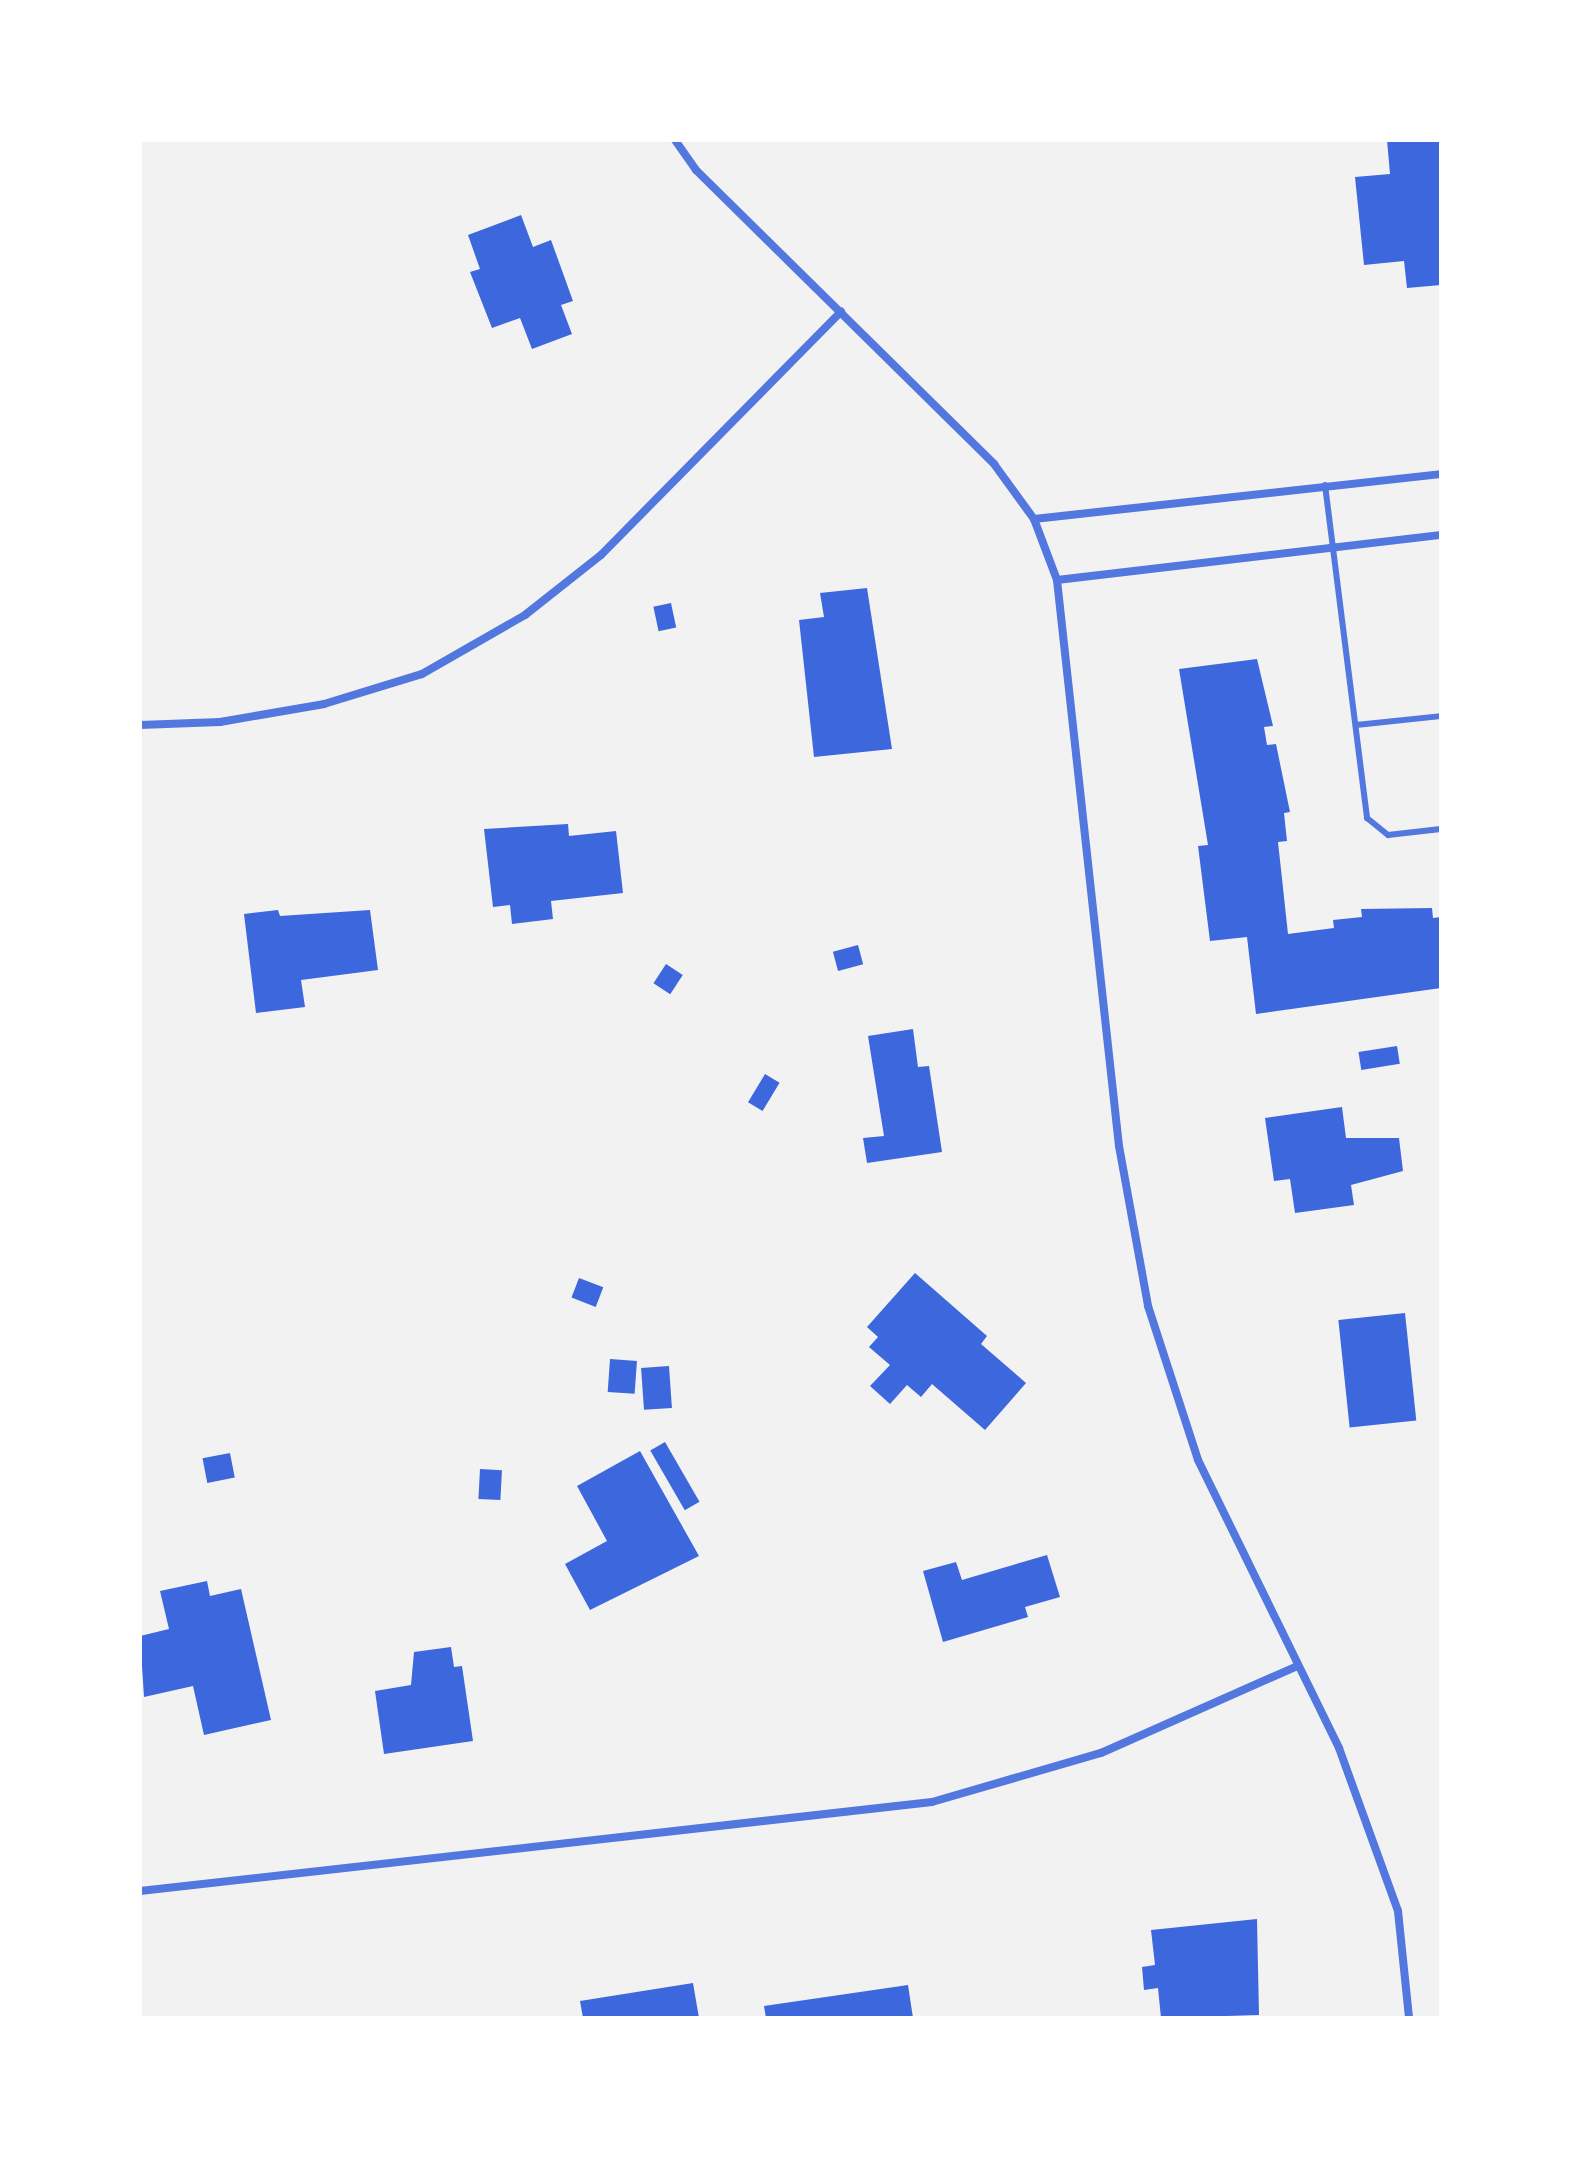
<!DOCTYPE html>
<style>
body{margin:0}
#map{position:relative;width:1581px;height:2158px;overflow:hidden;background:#f2f2f2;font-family:Figtree,sans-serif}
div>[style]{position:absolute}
.building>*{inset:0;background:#3d67dc;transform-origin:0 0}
.service>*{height:6px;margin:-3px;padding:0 3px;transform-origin:3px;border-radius:3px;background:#5277de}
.minor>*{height:8px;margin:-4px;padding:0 4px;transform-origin:4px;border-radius:4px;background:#5277de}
span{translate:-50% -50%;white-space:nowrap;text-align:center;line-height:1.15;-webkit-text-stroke:8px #fff;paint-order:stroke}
.frame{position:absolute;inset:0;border:142px solid #fff;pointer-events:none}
</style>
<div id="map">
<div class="building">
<i style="clip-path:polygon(1387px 140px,1441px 140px,1441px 285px,1407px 288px,1404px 261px,1364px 265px,1355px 177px,1390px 174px)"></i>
<i style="clip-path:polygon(521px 215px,533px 247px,551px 240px,573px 301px,561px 305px,572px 334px,532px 349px,520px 318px,492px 328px,470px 272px,480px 269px,468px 235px)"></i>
<i style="clip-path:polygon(867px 588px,892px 749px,814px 757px,799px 620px,824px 617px,820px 593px)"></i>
<i style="left:671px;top:603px;width:25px;height:18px;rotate:78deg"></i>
<i style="clip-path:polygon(1257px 659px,1273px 726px,1264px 727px,1267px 745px,1276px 744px,1290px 812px,1284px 813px,1287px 841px,1278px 842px,1288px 934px,1334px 928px,1333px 920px,1362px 917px,1361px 909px,1432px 908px,1433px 918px,1441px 917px,1441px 988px,1256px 1014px,1247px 937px,1210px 941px,1198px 846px,1208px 845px,1179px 669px)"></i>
<i style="clip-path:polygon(568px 824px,569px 836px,616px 831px,623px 893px,551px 901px,553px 919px,512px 924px,510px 905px,493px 907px,484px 829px)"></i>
<i style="clip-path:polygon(278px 910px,280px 916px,370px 910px,378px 970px,301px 980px,305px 1007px,256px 1013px,244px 914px)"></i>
<i style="left:858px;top:945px;width:20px;height:26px;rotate:75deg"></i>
<i style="left:666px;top:964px;width:20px;height:23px;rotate:33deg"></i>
<i style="clip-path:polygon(913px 1029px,918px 1067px,929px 1066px,942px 1152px,867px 1163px,863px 1138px,884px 1136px,868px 1036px)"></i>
<i style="left:1397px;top:1046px;width:18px;height:39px;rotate:81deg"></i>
<i style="left:765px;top:1074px;width:17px;height:33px;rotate:31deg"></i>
<i style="clip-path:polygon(1342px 1107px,1346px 1138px,1399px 1138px,1403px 1171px,1351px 1185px,1354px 1205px,1295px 1213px,1290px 1179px,1274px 1181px,1265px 1118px)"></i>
<i style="clip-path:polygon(915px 1273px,987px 1336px,981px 1344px,1026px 1383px,985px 1430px,932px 1384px,921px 1397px,907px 1385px,890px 1404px,870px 1386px,890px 1365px,869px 1347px,878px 1337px,867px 1327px)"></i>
<i style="left:579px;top:1278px;width:26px;height:21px;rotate:21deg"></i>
<i style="left:1405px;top:1313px;width:108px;height:67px;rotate:84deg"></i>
<i style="left:610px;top:1359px;width:27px;height:33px;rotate:4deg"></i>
<i style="left:669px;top:1366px;width:42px;height:28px;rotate:86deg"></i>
<i style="left:665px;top:1442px;width:69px;height:17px;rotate:60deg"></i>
<i style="clip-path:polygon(640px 1451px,699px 1556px,590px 1610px,565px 1564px,607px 1541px,577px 1486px)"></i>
<i style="left:230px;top:1453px;width:25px;height:28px;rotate:79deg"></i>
<i style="left:480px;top:1469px;width:22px;height:30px;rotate:3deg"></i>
<i style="clip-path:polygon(1047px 1555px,1060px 1597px,1025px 1607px,1028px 1617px,943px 1642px,923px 1571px,956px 1562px,962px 1580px)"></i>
<i style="clip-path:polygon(207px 1581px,210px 1596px,241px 1589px,271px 1720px,204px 1735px,193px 1686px,144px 1697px,140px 1636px,169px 1629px,160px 1591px)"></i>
<i style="clip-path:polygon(451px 1647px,454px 1667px,462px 1666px,473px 1741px,384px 1754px,375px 1691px,411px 1685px,414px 1652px)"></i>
<i style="clip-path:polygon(1257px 1919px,1259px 2015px,1161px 2018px,1158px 1988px,1144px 1990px,1142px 1967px,1155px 1965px,1151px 1930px)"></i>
<i style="clip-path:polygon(693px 1983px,699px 2018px,583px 2018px,580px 2001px)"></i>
<i style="clip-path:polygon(908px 1985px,913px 2018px,766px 2018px,764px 2006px)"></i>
</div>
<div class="service">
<i style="left:1325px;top:485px;width:336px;rotate:82.8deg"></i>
<i style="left:1367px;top:818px;width:27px;rotate:39deg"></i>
<i style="left:1388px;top:835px;width:53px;rotate:-6.5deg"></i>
<i style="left:1356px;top:725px;width:85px;rotate:-6deg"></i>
</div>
<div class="minor">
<i style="left:675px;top:140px;width:37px;rotate:55deg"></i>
<i style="left:696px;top:170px;width:419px;rotate:44.6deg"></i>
<i style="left:994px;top:464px;width:68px;rotate:54deg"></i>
<i style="left:1034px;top:519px;width:65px;rotate:69.3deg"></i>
<i style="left:1057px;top:580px;width:569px;rotate:83.75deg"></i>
<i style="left:1119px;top:1146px;width:163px;rotate:79.7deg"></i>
<i style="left:1148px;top:1306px;width:162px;rotate:72deg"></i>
<i style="left:1198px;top:1460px;width:321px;rotate:63.9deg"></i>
<i style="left:1339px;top:1748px;width:173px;rotate:70.1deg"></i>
<i style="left:1398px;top:1911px;width:108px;rotate:84.1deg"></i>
<i style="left:1034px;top:519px;width:409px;rotate:-6.3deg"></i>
<i style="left:1057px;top:580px;width:387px;rotate:-6.7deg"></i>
<i style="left:140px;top:725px;width:80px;rotate:-2.1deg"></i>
<i style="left:220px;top:722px;width:106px;rotate:-9.8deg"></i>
<i style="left:324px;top:704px;width:102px;rotate:-17deg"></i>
<i style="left:422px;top:674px;width:119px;rotate:-29.8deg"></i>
<i style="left:525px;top:615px;width:97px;rotate:-38.3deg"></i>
<i style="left:601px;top:555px;width:342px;rotate:-45.4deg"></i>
<i style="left:140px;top:1891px;width:797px;rotate:-6.41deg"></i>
<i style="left:932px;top:1802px;width:176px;rotate:-16.2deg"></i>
<i style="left:1101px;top:1753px;width:214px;rotate:-23.9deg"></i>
</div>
<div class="frame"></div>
</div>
